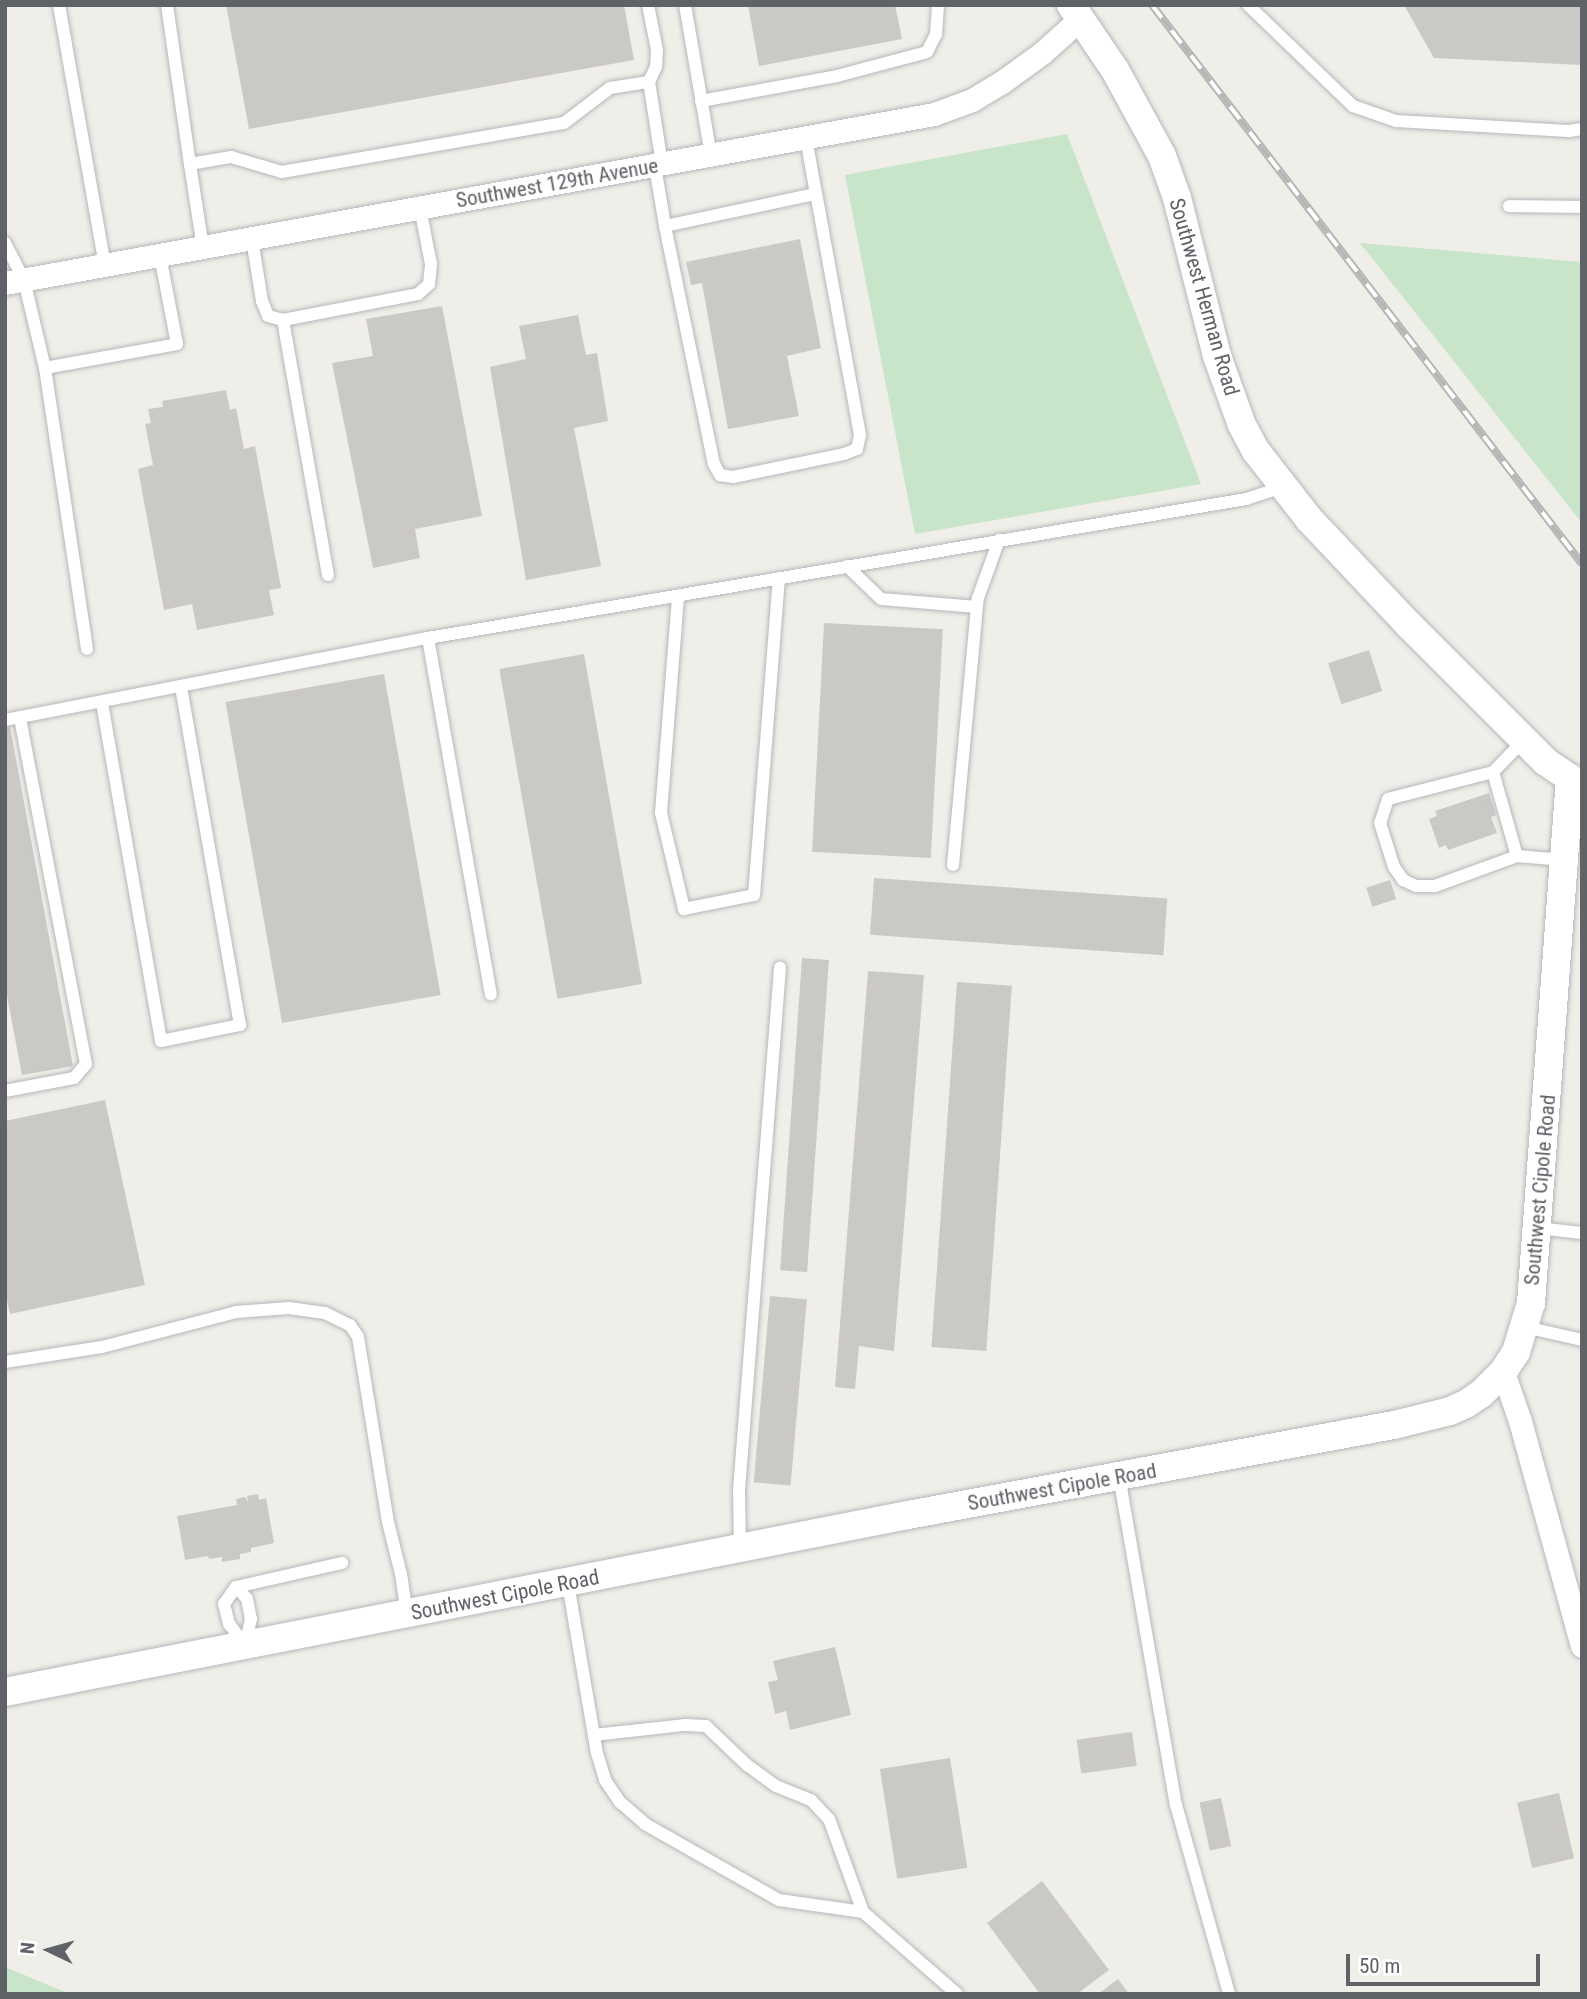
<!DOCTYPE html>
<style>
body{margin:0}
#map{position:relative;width:1587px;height:1999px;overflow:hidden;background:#f0eee8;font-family:"Roboto Condensed",sans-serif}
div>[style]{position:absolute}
.green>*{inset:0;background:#c8e4c9}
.building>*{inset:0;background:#cbc9c5;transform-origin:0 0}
.roads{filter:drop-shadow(0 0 2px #b5b7bb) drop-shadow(0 0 2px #b5b7bb)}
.service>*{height:12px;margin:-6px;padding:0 6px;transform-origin:6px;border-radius:6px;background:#fff}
.minor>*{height:23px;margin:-11.5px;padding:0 11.5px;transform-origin:11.5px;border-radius:11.5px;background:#fff}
.tertiary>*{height:28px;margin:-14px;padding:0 14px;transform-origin:14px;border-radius:14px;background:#fff}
.rail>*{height:8px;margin-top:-4px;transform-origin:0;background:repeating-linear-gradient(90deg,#fff 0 16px,#b6b6b7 0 32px);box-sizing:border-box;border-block:2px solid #b6b6b7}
span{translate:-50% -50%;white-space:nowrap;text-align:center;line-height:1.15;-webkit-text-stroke:5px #fff;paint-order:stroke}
.street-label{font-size:21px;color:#5f6267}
.frame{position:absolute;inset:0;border:7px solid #5f6267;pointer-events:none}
.north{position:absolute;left:14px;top:1915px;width:70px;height:70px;-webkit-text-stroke:5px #fff;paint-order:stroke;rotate:275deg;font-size:19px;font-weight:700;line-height:28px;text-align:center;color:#5f6267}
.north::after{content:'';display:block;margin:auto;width:24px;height:32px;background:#5f6267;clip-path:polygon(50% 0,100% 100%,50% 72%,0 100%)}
.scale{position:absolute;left:1346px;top:1954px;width:194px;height:32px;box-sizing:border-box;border:4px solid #5f6267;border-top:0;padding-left:9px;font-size:21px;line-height:24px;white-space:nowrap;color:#5f6267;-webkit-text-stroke:5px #fff;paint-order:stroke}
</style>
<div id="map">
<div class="green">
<i style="clip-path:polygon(1067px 134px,1201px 484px,915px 534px,845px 175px)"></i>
<i style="clip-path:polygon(1360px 243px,1582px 262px,1582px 523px)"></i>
<i style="clip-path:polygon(5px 1967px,70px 1994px,5px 1994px)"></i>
</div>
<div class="building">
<i style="clip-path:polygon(226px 5px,624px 5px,634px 60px,249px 129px)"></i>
<i style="clip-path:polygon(748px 5px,895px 5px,902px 39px,759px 66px)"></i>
<i style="clip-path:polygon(1404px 5px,1582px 5px,1582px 65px,1434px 58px)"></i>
<i style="clip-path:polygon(800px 239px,821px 348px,787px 356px,799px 416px,728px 429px,702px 283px,691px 285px,686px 262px)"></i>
<i style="clip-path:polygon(442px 306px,482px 516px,415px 529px,420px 558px,373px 568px,332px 363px,373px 356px,366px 319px)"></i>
<i style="clip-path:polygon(578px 315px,586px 355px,597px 353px,608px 421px,574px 428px,601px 566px,526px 580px,490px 367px,526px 359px,519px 326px)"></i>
<i style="clip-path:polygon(226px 390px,230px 410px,236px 408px,244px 449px,255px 446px,281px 588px,269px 590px,274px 615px,197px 630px,192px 604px,164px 610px,138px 469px,153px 465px,145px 424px,151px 423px,148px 409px,163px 407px,162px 401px)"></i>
<i style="left:824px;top:623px;width:119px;height:229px;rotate:3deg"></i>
<i style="left:1369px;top:650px;width:43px;height:43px;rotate:72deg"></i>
<i style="left:584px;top:654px;width:335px;height:86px;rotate:80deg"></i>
<i style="left:384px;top:674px;width:326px;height:161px;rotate:80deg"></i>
<i style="clip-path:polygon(10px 727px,73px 1066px,22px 1075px,5px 985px,5px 728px)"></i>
<i style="clip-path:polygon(1489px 793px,1496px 815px,1491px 817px,1497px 833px,1448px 850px,1446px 845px,1439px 848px,1429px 819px,1437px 816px,1435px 811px)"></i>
<i style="left:874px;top:878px;width:294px;height:57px;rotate:4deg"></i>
<i style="left:1390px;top:880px;width:20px;height:25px;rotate:72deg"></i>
<i style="left:802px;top:958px;width:27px;height:313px;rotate:4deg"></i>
<i style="clip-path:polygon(868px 971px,924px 975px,894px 1351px,859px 1346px,855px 1389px,835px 1387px)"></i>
<i style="left:957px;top:982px;width:55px;height:366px;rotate:4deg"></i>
<i style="clip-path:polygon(105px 1100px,145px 1285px,10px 1314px,5px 1292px,5px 1121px)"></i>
<i style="left:770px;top:1296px;width:37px;height:187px;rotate:5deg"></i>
<i style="clip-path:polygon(258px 1494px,259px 1500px,266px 1498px,274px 1543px,251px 1548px,251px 1552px,240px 1554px,240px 1559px,222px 1562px,222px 1557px,209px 1559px,208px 1556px,185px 1560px,177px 1516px,237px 1505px,236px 1499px,245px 1497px,248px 1502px,247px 1496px)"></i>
<i style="clip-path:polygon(835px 1647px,851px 1715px,790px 1730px,786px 1711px,775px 1714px,768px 1682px,778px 1680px,773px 1661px)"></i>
<i style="left:1132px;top:1732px;width:34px;height:56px;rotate:82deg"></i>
<i style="left:950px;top:1758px;width:111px;height:71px;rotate:81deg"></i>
<i style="left:1559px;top:1793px;width:67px;height:43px;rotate:77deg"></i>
<i style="left:1221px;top:1798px;width:49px;height:22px;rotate:78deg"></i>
<i style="clip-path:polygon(1042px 1881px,1109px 1970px,1077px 1994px,1040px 1994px,987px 1923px)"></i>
<i style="clip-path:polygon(1118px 1979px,1129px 1994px,1098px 1994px)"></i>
</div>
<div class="roads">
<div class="service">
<i style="left:59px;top:5px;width:265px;rotate:80deg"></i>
<i style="left:167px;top:5px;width:161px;rotate:81.8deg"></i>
<i style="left:648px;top:5px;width:46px;rotate:78.7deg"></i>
<i style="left:657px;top:50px;width:17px;rotate:93deg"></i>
<i style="left:656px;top:67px;width:17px;rotate:115deg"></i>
<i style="left:685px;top:5px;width:152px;rotate:80.2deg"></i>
<i style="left:1248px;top:5px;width:146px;rotate:43.9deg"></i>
<i style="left:1353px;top:106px;width:46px;rotate:19.2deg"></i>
<i style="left:1396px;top:121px;width:173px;rotate:3.3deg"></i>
<i style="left:1569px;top:131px;width:13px;rotate:-9deg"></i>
<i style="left:701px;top:101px;width:138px;rotate:-10.4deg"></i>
<i style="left:837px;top:76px;width:93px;rotate:-14.9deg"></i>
<i style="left:927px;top:52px;width:20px;rotate:-63deg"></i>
<i style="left:936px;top:34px;width:29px;rotate:-86deg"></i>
<i style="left:655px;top:166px;width:61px;rotate:80.5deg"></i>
<i style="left:665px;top:226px;width:154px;rotate:-12deg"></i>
<i style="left:816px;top:194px;width:57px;rotate:-100.1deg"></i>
<i style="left:1509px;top:206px;width:73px;rotate:0.8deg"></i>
<i style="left:665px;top:226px;width:243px;rotate:78.4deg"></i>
<i style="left:714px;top:464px;width:13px;rotate:61deg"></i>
<i style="left:720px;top:475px;width:13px;rotate:9deg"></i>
<i style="left:733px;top:477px;width:113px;rotate:-11.7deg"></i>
<i style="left:844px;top:454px;width:14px;rotate:-21deg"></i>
<i style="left:857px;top:449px;width:14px;rotate:-78deg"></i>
<i style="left:860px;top:435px;width:245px;rotate:-100.3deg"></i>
<i style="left:252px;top:239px;width:63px;rotate:80.8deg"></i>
<i style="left:262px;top:301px;width:16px;rotate:68deg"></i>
<i style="left:268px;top:316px;width:16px;rotate:15deg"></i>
<i style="left:283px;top:320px;width:137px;rotate:-10.9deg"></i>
<i style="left:418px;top:294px;width:15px;rotate:-42deg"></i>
<i style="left:429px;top:284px;width:20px;rotate:-84deg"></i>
<i style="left:431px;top:264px;width:57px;rotate:-101.1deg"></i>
<i style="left:5px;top:243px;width:42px;rotate:62.8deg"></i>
<i style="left:24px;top:280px;width:90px;rotate:76.6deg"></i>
<i style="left:45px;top:368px;width:134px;rotate:-10.3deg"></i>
<i style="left:177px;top:344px;width:90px;rotate:-100.9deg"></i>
<i style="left:203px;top:248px;width:85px;rotate:-98.8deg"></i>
<i style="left:190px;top:164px;width:42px;rotate:-9.7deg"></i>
<i style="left:231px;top:157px;width:53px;rotate:16.4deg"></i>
<i style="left:282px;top:172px;width:286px;rotate:-9.9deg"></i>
<i style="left:564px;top:123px;width:58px;rotate:-37.3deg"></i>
<i style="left:610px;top:88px;width:39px;rotate:-9deg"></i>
<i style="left:649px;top:82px;width:83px;rotate:81deg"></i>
<i style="left:283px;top:320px;width:259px;rotate:80deg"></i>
<i style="left:45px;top:368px;width:284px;rotate:81.5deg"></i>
<i style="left:847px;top:566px;width:47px;rotate:44.1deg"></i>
<i style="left:881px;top:599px;width:96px;rotate:4.8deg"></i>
<i style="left:678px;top:597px;width:217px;rotate:94.5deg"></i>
<i style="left:661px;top:813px;width:99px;rotate:76.5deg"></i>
<i style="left:684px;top:909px;width:71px;rotate:-11.3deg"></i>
<i style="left:754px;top:895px;width:318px;rotate:-85.5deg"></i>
<i style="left:428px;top:638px;width:362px;rotate:80deg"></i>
<i style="left:102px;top:703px;width:343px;rotate:80.1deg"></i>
<i style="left:161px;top:1041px;width:81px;rotate:-11.4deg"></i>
<i style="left:240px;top:1025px;width:343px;rotate:-99.9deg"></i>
<i style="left:5px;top:720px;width:431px;rotate:-11deg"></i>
<i style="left:428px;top:638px;width:830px;rotate:-9.64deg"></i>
<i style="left:1246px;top:499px;width:38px;rotate:-18deg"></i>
<i style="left:1524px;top:740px;width:45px;rotate:134.1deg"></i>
<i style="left:1493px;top:772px;width:108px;rotate:165.6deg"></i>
<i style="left:1388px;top:799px;width:25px;rotate:108deg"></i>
<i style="left:1380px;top:823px;width:46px;rotate:72.3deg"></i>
<i style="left:1394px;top:867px;width:16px;rotate:55deg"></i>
<i style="left:1403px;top:880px;width:14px;rotate:25deg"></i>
<i style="left:1416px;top:886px;width:19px"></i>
<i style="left:1435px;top:886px;width:87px;rotate:-20.1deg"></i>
<i style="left:1517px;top:856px;width:47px;rotate:4.9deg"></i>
<i style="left:1493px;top:772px;width:87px;rotate:74.1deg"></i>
<i style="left:953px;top:865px;width:268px;rotate:-84.7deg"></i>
<i style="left:978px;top:598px;width:62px;rotate:-70.1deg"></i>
<i style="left:5px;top:1091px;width:70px;rotate:-10.7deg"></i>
<i style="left:74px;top:1078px;width:18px;rotate:-49deg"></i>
<i style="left:86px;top:1064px;width:353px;rotate:-100.8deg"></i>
<i style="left:1538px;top:1228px;width:44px;rotate:6.5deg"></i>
<i style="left:1525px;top:1327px;width:58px;rotate:12.8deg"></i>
<i style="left:5px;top:1362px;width:98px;rotate:-8.8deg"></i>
<i style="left:102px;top:1347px;width:138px;rotate:-14.6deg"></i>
<i style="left:236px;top:1312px;width:53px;rotate:-4.3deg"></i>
<i style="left:289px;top:1308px;width:36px;rotate:8deg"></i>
<i style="left:325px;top:1313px;width:28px;rotate:26deg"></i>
<i style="left:350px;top:1325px;width:14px;rotate:56deg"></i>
<i style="left:358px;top:1337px;width:187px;rotate:80.8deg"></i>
<i style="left:388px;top:1522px;width:54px;rotate:76deg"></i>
<i style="left:401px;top:1574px;width:40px;rotate:81.5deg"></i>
<i style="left:1119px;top:1476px;width:334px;rotate:80.2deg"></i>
<i style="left:1176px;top:1805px;width:196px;rotate:74.3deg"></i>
<i style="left:740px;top:1548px;width:58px;rotate:-91deg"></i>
<i style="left:739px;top:1490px;width:524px;rotate:-85.51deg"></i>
<i style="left:568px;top:1584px;width:171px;rotate:80.3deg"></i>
<i style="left:597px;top:1753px;width:28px;rotate:73deg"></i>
<i style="left:605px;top:1780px;width:27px;rotate:56deg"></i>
<i style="left:620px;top:1802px;width:33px;rotate:41deg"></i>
<i style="left:645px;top:1824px;width:154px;rotate:29.6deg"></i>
<i style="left:779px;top:1900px;width:85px;rotate:8.1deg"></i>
<i style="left:863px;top:1912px;width:125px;rotate:41.1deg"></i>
<i style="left:236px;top:1587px;width:16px;rotate:47deg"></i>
<i style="left:247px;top:1599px;width:20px;rotate:79deg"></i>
<i style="left:251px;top:1619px;width:27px;rotate:103deg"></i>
<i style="left:245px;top:1645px;width:26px;rotate:-127deg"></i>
<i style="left:229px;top:1624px;width:21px;rotate:-104deg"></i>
<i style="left:224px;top:1604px;width:21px;rotate:-55deg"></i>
<i style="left:236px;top:1587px;width:109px;rotate:-12.8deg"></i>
<i style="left:594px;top:1735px;width:92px;rotate:-6.3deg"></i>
<i style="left:685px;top:1725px;width:21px;rotate:3deg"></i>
<i style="left:706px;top:1726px;width:57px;rotate:43.6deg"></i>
<i style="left:747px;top:1765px;width:36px;rotate:36deg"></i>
<i style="left:776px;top:1786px;width:38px;rotate:22deg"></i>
<i style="left:811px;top:1800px;width:26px;rotate:47deg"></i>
<i style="left:829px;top:1819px;width:99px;rotate:69.9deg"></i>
</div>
<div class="minor">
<i style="left:5px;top:283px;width:944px;rotate:-10.31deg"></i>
<i style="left:934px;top:114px;width:40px;rotate:-20.2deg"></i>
<i style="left:972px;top:100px;width:35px;rotate:-31deg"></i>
<i style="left:1002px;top:82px;width:49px;rotate:-35.9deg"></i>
<i style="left:1042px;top:53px;width:52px;rotate:-41.9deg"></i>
<i style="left:1503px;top:1372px;width:52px;rotate:70.9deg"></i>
<i style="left:1520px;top:1421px;width:233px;rotate:74.6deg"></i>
</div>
<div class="tertiary">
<i style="left:1071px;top:5px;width:78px;rotate:55.9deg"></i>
<i style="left:1115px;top:70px;width:98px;rotate:61.3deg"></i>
<i style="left:1162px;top:156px;width:45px;rotate:70.3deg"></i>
<i style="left:1177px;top:198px;width:163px;rotate:75.8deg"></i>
<i style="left:1217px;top:356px;width:73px;rotate:70.1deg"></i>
<i style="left:1242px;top:425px;width:30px;rotate:62deg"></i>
<i style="left:1256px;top:451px;width:86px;rotate:52.1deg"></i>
<i style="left:1309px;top:519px;width:147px;rotate:46.7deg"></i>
<i style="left:1410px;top:626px;width:192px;rotate:45deg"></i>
<i style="left:1546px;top:762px;width:29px;rotate:34deg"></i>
<i style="left:5px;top:1692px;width:920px;rotate:-11.09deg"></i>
<i style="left:908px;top:1515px;width:494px;rotate:-10.5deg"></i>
<i style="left:1394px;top:1425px;width:58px;rotate:-14deg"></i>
<i style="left:1450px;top:1411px;width:17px;rotate:-24deg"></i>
<i style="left:1466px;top:1404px;width:18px;rotate:-34deg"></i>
<i style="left:1481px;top:1394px;width:31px;rotate:-45deg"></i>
<i style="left:1503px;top:1372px;width:24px;rotate:-57deg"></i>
<i style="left:1516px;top:1352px;width:51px;rotate:-73deg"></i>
<i style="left:1531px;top:1303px;width:526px;rotate:-85.75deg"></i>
</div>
</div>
<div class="rail">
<i style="left:1152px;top:5px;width:705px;rotate:52.43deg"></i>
</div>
<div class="street-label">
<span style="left:557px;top:183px;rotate:-10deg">Southwest 129th Avenue</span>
<span style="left:1204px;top:297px;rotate:74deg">Southwest Herman Road</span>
<span style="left:1540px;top:1190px;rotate:-85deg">Southwest Cipole Road</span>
<span style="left:1062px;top:1487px;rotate:-10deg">Southwest Cipole Road</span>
<span style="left:505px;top:1595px;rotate:-11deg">Southwest Cipole Road</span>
</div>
<div class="frame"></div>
<div class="north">N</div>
<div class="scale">50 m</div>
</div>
